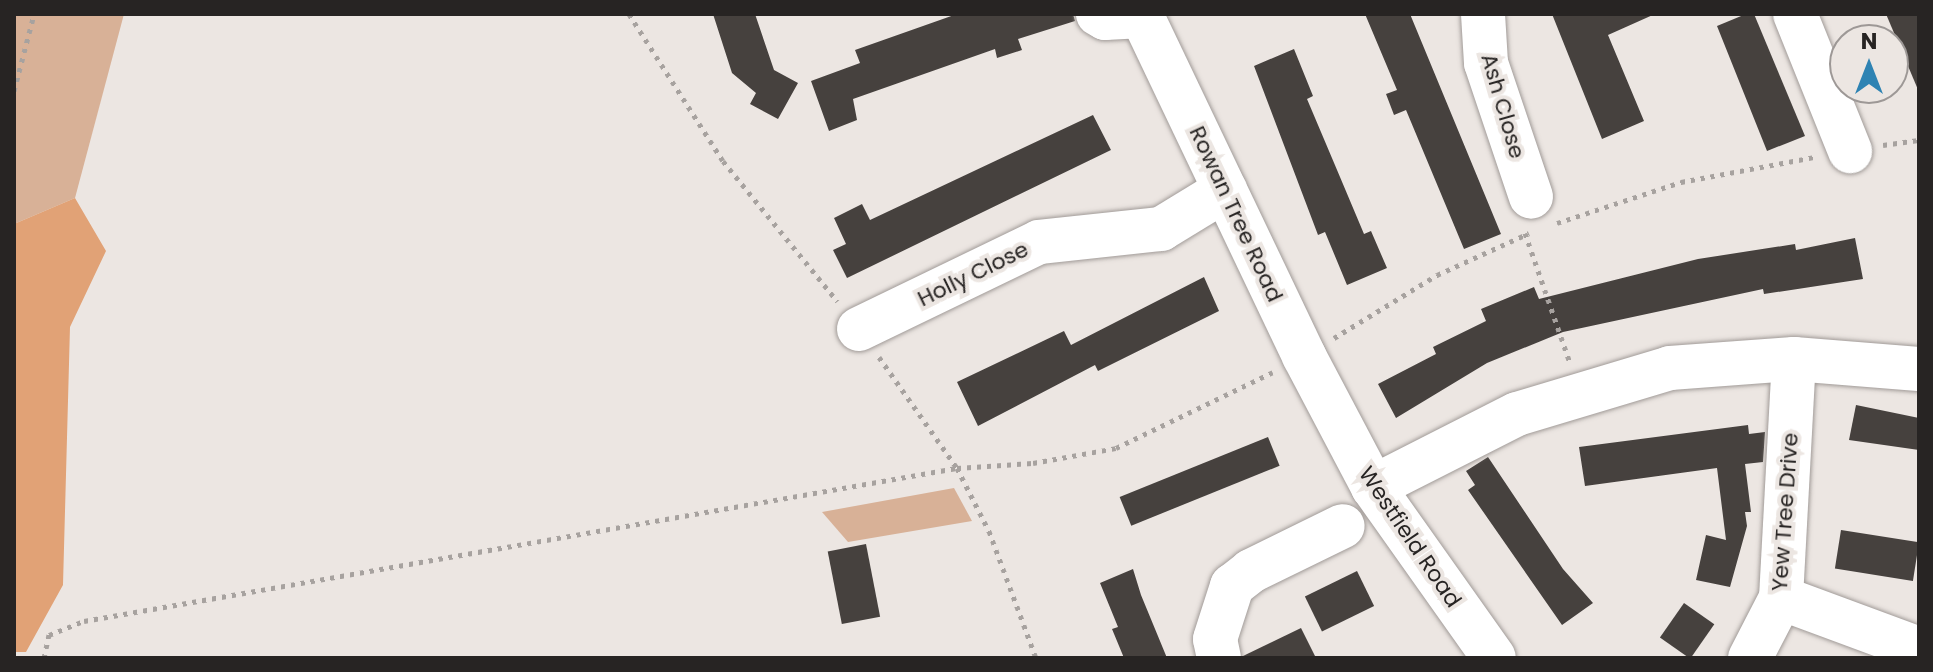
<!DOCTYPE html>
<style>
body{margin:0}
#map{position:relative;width:1933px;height:672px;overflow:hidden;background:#ece6e2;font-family:Poppins,sans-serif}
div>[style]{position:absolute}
.green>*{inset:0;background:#d8b197}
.forest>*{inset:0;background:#e1a276}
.building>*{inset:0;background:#46413e;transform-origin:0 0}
.path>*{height:5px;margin-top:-2.5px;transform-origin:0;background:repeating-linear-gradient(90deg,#a7a29f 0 4px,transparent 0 10px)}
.roads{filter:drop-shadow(0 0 2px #a19b98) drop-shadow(0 0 2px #a19b98)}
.minor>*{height:44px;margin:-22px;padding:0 22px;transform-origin:22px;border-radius:22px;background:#fff}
span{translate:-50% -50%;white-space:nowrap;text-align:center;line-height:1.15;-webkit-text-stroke:8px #ece6e2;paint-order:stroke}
.street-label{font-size:22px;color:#272423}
.frame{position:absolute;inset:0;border:16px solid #272423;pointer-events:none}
.north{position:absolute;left:1829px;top:24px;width:80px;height:80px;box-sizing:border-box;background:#ece6e2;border:2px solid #9d9896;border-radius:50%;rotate:0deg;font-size:22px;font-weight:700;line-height:32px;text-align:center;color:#272423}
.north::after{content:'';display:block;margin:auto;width:28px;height:36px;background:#2e83b3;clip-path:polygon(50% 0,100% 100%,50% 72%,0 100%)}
</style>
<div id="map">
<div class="green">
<i style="clip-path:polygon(14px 14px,124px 14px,75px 198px,14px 224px)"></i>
<i style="clip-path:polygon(954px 488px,972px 521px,848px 542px,822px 512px)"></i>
</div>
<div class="forest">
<i style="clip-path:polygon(75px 198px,106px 251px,70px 327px,63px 585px,26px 652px,14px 652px,14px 224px)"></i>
</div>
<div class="building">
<i style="clip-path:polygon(713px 14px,755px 14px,774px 70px,798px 83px,778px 119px,750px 104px,756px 93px,732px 73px)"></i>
<i style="clip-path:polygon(957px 14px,1073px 14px,1075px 21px,1018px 39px,1022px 50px,997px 58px,995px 49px,853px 99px,857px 120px,829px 131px,811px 81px,860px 63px,855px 50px)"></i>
<i style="clip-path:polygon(1365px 14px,1410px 14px,1501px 234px,1464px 249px,1406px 110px,1394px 115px,1386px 94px,1397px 90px)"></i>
<i style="clip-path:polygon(1552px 14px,1655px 14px,1608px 35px,1644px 121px,1602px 139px)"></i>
<i style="clip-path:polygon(1746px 14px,1754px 14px,1805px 136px,1767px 151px,1717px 26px)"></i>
<i style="clip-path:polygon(1886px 14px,1919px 14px,1919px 92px)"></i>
<i style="clip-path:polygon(1294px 49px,1313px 96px,1307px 99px,1340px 177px,1364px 234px,1371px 231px,1387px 268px,1347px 285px,1325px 232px,1318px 235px,1254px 66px)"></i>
<i style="clip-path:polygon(1093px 115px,1111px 150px,847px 278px,833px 250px,846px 244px,834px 218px,862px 204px,870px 220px)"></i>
<i style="clip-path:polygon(1855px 238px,1863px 279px,1764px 294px,1763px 289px,1563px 332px,1487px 363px,1396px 418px,1378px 384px,1436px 354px,1433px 347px,1486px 321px,1481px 309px,1534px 287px,1539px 299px,1698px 259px,1795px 244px,1796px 250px)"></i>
<i style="clip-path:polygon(1204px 277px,1219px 311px,1098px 371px,1095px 365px,978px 426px,957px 382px,1064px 331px,1071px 345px)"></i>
<i style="clip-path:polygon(1856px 405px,1919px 418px,1919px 450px,1849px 440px)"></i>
<i style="clip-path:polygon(1748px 425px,1749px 434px,1765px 432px,1763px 462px,1745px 464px,1751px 512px,1745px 512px,1747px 526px,1730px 587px,1696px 580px,1706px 535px,1726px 540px,1717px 468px,1585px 486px,1579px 447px)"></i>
<i style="left:1268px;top:437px;width:31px;height:160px;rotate:68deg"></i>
<i style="clip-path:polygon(1488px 457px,1563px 569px,1593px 603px,1562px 625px,1468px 490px,1475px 485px,1466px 471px)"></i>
<i style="left:1841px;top:530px;width:79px;height:39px;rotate:9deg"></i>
<i style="left:866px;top:544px;width:74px;height:39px;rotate:79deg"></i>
<i style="clip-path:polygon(1133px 569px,1141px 595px,1167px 658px,1124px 658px,1112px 629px,1118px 627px,1100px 583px)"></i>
<i style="left:1357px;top:571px;width:39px;height:58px;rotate:64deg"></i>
<i style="left:1684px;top:603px;width:37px;height:42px;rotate:35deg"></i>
<i style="clip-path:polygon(1301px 628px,1316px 658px,1243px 658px,1243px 656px)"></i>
</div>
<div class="path">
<i style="left:629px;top:14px;width:174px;rotate:57.4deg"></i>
<i style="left:723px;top:161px;width:181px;rotate:50.8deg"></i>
<i style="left:14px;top:91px;width:80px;rotate:-75.4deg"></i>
<i style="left:1883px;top:145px;width:36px;rotate:-8deg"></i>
<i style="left:1557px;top:223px;width:131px;rotate:-18.3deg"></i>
<i style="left:1681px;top:182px;width:135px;rotate:-10.6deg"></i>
<i style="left:1525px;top:233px;width:138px;rotate:70.9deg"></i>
<i style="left:1334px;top:338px;width:121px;rotate:-31.5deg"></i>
<i style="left:1437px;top:275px;width:101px;rotate:-24.5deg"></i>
<i style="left:879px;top:357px;width:136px;rotate:54.9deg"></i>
<i style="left:957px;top:468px;width:71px;rotate:63.1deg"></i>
<i style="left:989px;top:531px;width:135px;rotate:69.7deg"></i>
<i style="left:44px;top:658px;width:24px;rotate:-78deg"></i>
<i style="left:49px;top:635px;width:38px;rotate:-22deg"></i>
<i style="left:84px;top:621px;width:886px;rotate:-9.94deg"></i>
<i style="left:957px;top:468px;width:76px;rotate:-3.8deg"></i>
<i style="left:1033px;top:463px;width:84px;rotate:-10.2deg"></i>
<i style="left:1116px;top:448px;width:174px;rotate:-25.8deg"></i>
</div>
<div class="roads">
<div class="minor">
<i style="left:1098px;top:14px;width:8px;rotate:30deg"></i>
<i style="left:1105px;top:18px;width:37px;rotate:-3deg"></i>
<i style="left:1141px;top:14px;width:379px;rotate:64.5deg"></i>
<i style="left:1304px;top:356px;width:148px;rotate:62.2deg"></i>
<i style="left:1373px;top:487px;width:209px;rotate:54.7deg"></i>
<i style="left:1483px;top:14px;width:49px;rotate:86.5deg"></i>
<i style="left:1486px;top:63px;width:141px;rotate:71.4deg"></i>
<i style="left:1795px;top:14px;width:148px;rotate:68.1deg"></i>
<i style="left:859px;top:329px;width:200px;rotate:-25.8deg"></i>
<i style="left:1039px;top:242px;width:123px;rotate:-6.1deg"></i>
<i style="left:1161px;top:229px;width:75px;rotate:-31.4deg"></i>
<i style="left:1373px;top:487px;width:161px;rotate:-26.9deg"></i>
<i style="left:1517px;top:414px;width:160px;rotate:-16.7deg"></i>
<i style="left:1670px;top:368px;width:124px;rotate:-4.2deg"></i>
<i style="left:1794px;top:359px;width:125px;rotate:4.6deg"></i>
<i style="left:1781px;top:598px;width:147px;rotate:20.3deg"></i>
<i style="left:1219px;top:658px;width:19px;rotate:-102deg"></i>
<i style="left:1215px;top:639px;width:56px;rotate:-72.2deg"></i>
<i style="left:1232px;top:586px;width:24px;rotate:-38deg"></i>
<i style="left:1251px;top:571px;width:102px;rotate:-26.1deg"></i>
<i style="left:1750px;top:658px;width:68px;rotate:-62.7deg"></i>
<i style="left:1781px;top:598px;width:239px;rotate:-86.9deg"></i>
</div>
</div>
<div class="street-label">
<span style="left:1503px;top:106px;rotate:74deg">Ash Close</span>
<span style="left:1236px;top:214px;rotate:65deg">Rowan Tree Road</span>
<span style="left:973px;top:274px;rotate:-26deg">Holly Close</span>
<span style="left:1785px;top:512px;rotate:-86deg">Yew Tree Drive</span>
<span style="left:1410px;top:537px;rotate:56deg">Westfield Road</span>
</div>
<div class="frame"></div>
<div class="north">N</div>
</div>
